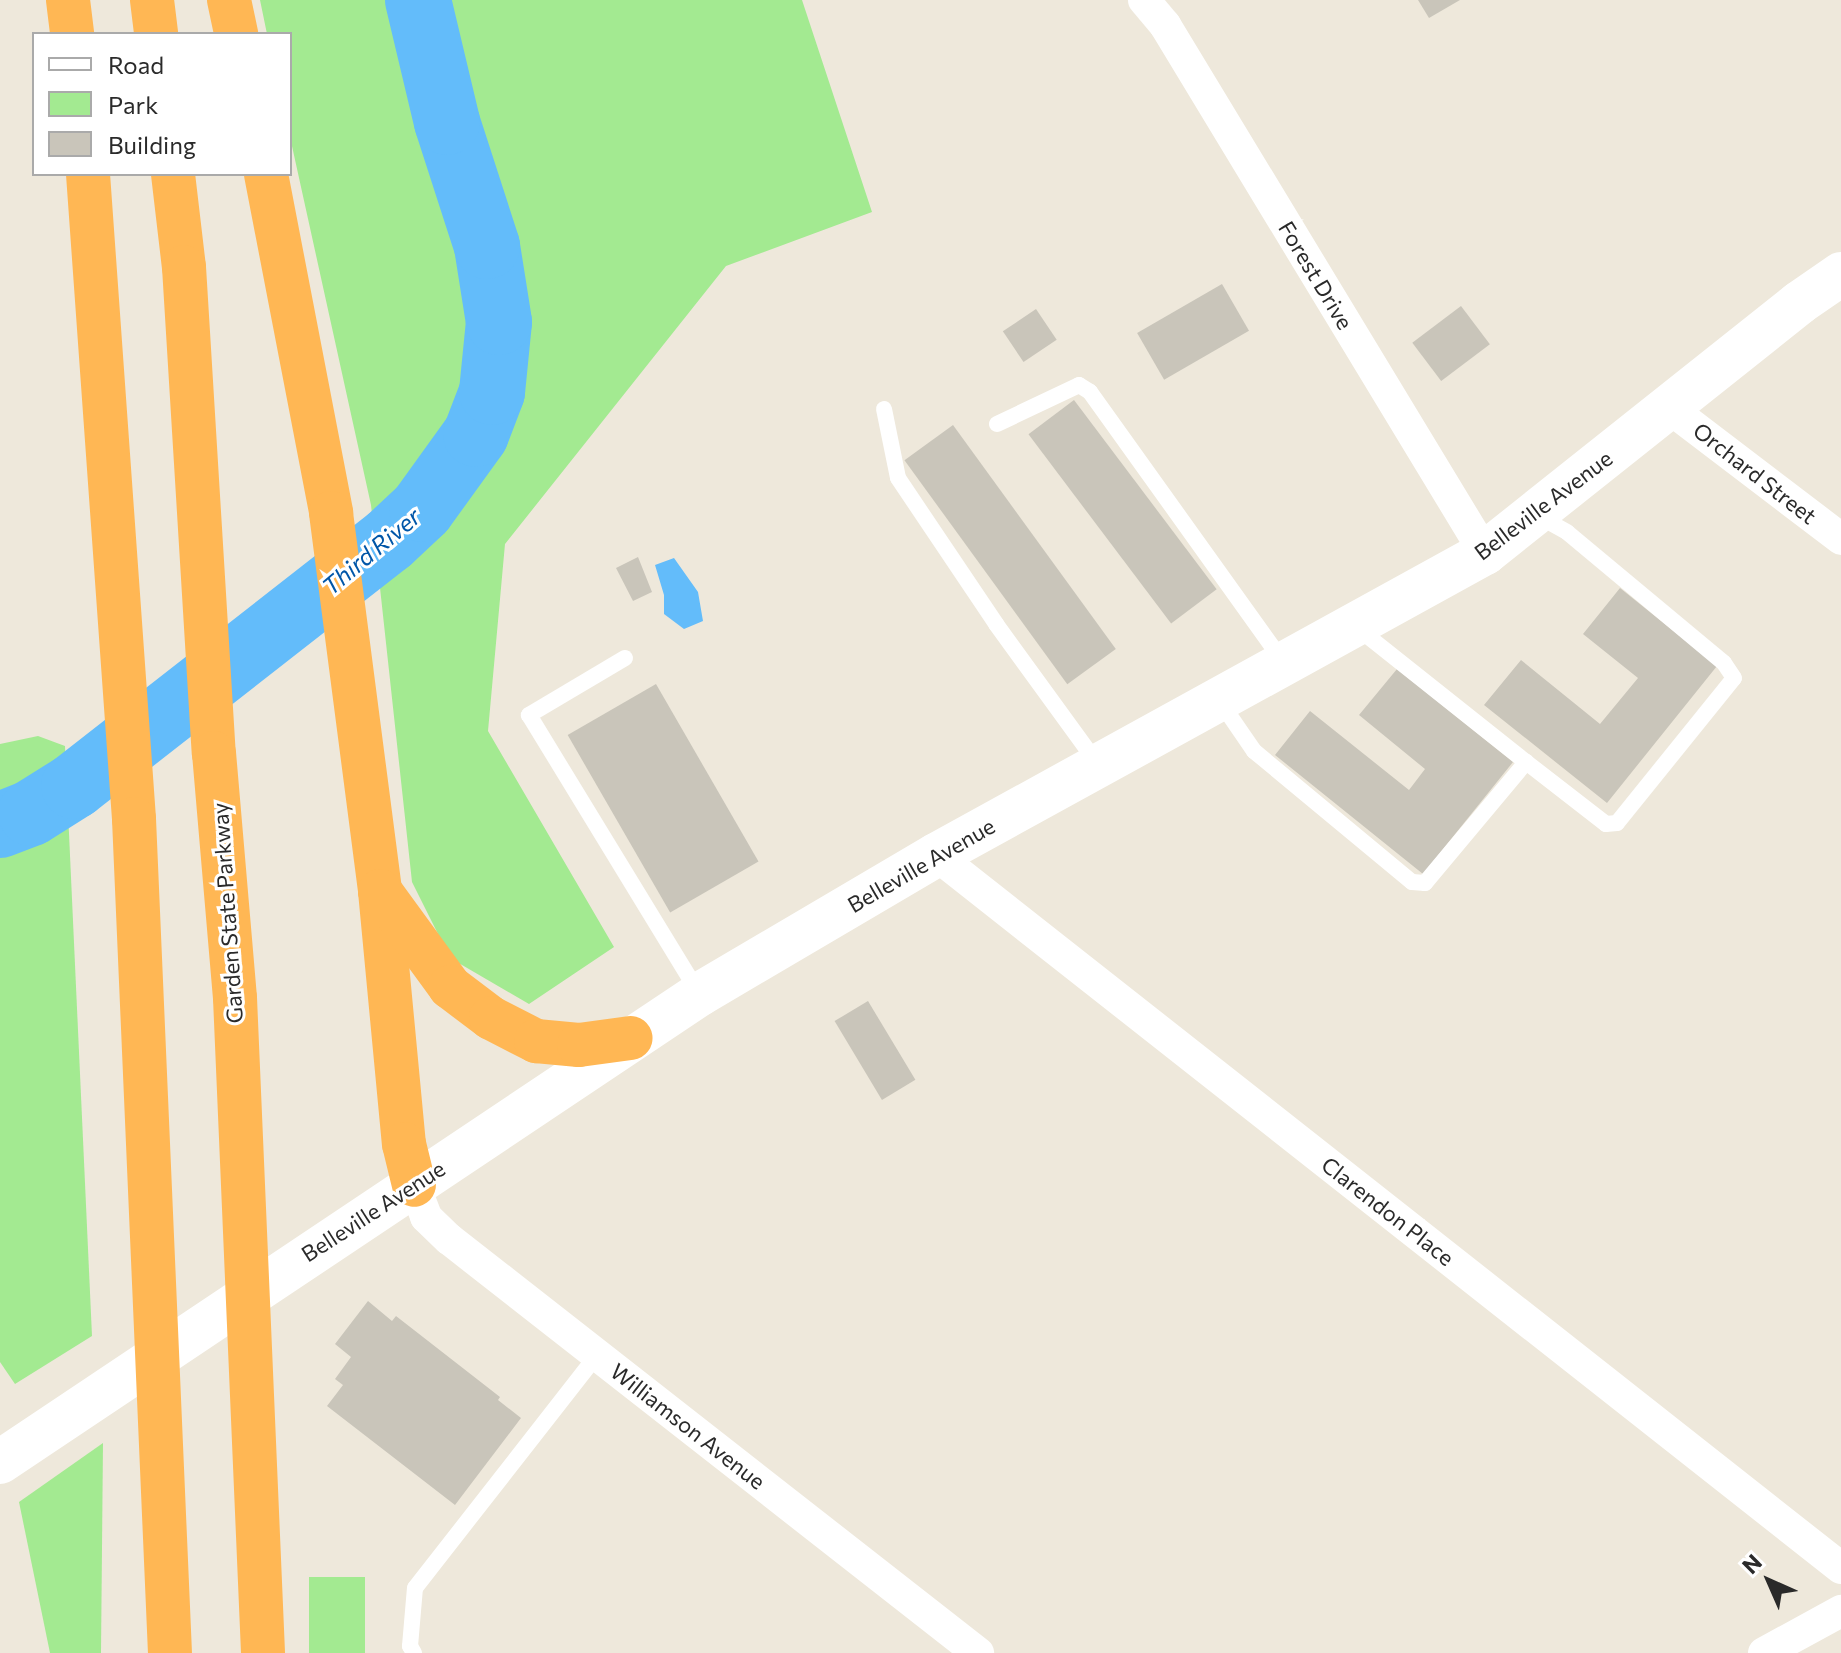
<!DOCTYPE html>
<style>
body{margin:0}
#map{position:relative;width:1841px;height:1653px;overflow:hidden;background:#eee8db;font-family:Commissioner,sans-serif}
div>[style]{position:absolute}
.green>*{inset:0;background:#a3ea91;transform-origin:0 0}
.water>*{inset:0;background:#63bcfa}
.river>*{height:66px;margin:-33px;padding:0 33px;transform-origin:33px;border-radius:33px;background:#63bcfa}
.building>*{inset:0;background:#c9c5ba;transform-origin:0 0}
.lane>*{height:16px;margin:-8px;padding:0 8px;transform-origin:8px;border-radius:8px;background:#fff}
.street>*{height:32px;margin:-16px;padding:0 16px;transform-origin:16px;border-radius:16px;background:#fff}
.secondary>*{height:44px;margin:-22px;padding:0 22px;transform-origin:22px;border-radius:22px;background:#fff}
.highway>*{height:44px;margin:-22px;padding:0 22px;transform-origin:22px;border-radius:22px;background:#ffb754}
span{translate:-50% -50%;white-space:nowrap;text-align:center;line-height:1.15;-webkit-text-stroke:6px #fff;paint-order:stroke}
.street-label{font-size:22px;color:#2a2a2a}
.water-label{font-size:24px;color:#0056a8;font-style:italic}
.legend{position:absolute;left:32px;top:32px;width:260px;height:144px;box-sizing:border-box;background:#fff;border:2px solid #aaa;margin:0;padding:10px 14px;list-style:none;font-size:24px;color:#2a2a2a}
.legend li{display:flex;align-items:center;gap:16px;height:40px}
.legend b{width:40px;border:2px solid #aaa}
.north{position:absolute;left:1729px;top:1541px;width:80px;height:80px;-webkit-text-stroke:6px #fff;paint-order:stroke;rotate:315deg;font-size:22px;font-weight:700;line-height:32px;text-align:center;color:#2a2a2a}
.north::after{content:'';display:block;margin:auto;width:28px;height:36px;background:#2a2a2a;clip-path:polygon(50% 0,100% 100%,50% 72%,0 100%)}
</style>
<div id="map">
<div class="green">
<i style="clip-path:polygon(260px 0,802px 0,872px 212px,726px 266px,505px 544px,488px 731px,614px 947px,529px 1004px,450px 958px,412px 882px,371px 505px,290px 137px,290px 34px,267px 34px)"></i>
<i style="clip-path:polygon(38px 736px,65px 746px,92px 1336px,15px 1384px,0 1362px,0 744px)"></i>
<i style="clip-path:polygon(103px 1443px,101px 1653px,50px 1653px,19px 1502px)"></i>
<i style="left:309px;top:1577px;width:56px;height:76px"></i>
</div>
<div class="water">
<i style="clip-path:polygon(674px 558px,698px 592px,703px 621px,684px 629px,664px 614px,664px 595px,655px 565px)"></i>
</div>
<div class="river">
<i style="left:0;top:825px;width:33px;rotate:-21deg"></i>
<i style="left:31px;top:813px;width:51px;rotate:-32.1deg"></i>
<i style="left:74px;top:786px;width:400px;rotate:-38deg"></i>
<i style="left:389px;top:540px;width:45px;rotate:-43.2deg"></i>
<i style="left:422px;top:509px;width:92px;rotate:-54.2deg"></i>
<i style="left:476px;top:434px;width:45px;rotate:-69.1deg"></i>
<i style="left:492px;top:392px;width:70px;rotate:-84.3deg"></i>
<i style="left:499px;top:322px;width:77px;rotate:-99deg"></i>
<i style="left:487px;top:246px;width:130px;rotate:-107.9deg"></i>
<i style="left:447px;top:122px;width:125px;rotate:-103.4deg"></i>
</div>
<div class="building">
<i style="clip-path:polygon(1418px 0,1460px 0,1429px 18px)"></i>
<i style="left:1222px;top:284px;width:54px;height:98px;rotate:60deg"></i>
<i style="left:1461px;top:306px;width:48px;height:61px;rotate:53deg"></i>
<i style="left:1036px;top:309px;width:37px;height:40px;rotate:56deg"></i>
<i style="left:1074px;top:400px;width:237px;height:57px;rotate:53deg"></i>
<i style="left:953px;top:425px;width:277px;height:60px;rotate:54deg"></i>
<i style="clip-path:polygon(638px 557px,652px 592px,633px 601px,616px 568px)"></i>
<i style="clip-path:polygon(1620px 588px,1717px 666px,1607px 803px,1484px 705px,1521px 660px,1600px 724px,1638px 678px,1583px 634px)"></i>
<i style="clip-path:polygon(1397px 669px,1513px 762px,1423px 874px,1275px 755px,1310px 711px,1409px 790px,1425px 769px,1359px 715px)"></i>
<i style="left:656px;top:684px;width:205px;height:102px;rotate:60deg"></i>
<i style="left:868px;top:1001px;width:92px;height:39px;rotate:59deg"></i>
<i style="clip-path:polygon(368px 1301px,392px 1321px,396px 1316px,500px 1397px,498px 1400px,521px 1418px,455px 1505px,327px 1406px,343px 1385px,335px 1379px,351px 1357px,335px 1344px)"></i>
</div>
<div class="lane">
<i style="left:884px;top:409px;width:70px;rotate:78.5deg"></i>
<i style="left:898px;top:478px;width:176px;rotate:56.1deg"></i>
<i style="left:996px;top:624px;width:172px;rotate:54deg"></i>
<i style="left:997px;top:424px;width:91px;rotate:-25.4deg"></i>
<i style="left:1079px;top:385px;width:13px;rotate:32deg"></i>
<i style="left:1090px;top:392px;width:332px;rotate:54.4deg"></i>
<i style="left:625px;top:658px;width:112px;rotate:149.3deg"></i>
<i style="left:529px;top:715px;width:326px;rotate:58.6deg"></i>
<i style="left:1219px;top:700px;width:62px;rotate:55.5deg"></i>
<i style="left:1254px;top:751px;width:205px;rotate:39.7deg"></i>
<i style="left:1412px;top:882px;width:13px;rotate:4deg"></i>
<i style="left:1425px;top:883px;width:158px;rotate:-50.1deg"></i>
<i style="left:1526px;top:762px;width:217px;rotate:-141.5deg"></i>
<i style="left:1526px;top:762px;width:101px;rotate:37.8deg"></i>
<i style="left:1606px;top:824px;width:11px;rotate:-5deg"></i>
<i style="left:1617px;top:823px;width:186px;rotate:-51.1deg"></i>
<i style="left:1734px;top:678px;width:18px;rotate:-124deg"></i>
<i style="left:1724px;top:663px;width:204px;rotate:-140.2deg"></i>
<i style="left:1567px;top:532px;width:33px;rotate:-151deg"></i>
<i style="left:414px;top:1653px;width:8px;rotate:-120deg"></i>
<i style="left:410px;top:1646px;width:58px;rotate:-85.1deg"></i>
<i style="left:415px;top:1588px;width:296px;rotate:-52deg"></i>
</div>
<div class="street">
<i style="left:1144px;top:0;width:33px;rotate:50deg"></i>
<i style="left:1165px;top:25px;width:617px;rotate:58.78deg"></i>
<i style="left:1668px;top:407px;width:218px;rotate:37.3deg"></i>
<i style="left:936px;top:855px;width:1152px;rotate:38.23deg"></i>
<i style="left:414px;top:1185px;width:34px;rotate:69deg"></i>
<i style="left:426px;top:1217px;width:32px;rotate:44deg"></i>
<i style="left:449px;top:1239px;width:672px;rotate:38.05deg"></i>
<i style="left:1764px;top:1653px;width:88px;rotate:-28.6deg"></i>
</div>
<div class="secondary">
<i style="left:0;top:1462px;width:842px;rotate:-33.77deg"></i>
<i style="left:700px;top:994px;width:274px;rotate:-30.5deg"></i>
<i style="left:936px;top:855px;width:627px;rotate:-28.81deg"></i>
<i style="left:1485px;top:553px;width:401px;rotate:-38.5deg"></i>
<i style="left:1799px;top:303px;width:51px;rotate:-34.6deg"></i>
</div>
<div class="highway">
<i style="left:68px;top:0;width:34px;rotate:83deg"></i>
<i style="left:152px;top:0;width:34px;rotate:83deg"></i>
<i style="left:229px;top:0;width:35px;rotate:78deg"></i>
<i style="left:88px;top:174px;width:647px;rotate:85.92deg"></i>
<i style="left:134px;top:819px;width:835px;rotate:87.53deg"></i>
<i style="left:173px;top:174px;width:94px;rotate:83.3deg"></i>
<i style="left:184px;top:267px;width:487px;rotate:86.5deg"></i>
<i style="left:214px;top:753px;width:246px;rotate:85.1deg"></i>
<i style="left:235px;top:998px;width:656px;rotate:87.55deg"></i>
<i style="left:266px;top:174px;width:345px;rotate:79.1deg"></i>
<i style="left:331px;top:513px;width:381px;rotate:82.6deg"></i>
<i style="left:380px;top:891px;width:254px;rotate:84.6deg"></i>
<i style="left:404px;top:1144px;width:42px;rotate:76.3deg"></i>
<i style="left:380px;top:891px;width:119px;rotate:53.9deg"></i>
<i style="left:450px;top:987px;width:51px;rotate:37.1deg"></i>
<i style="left:491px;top:1018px;width:51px;rotate:27.1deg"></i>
<i style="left:536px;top:1041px;width:43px;rotate:5.3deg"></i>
<i style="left:579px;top:1045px;width:52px;rotate:-7.7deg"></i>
</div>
<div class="street-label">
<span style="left:1316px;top:275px;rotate:59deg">Forest Drive</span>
<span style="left:1755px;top:473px;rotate:38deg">Orchard Street</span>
<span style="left:1543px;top:505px;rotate:-37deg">Belleville Avenue</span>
<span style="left:921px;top:865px;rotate:-30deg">Belleville Avenue</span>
<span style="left:227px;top:913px;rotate:-94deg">Garden State Parkway</span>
<span style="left:373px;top:1211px;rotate:-33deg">Belleville Avenue</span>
<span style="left:1388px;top:1211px;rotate:38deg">Clarendon Place</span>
<span style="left:688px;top:1426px;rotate:38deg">Williamson Avenue</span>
</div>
<div class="water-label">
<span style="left:371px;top:551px;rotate:-40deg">Third River</span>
</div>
<ul class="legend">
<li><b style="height:10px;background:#fff"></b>Road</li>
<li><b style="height:22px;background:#a3ea91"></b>Park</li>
<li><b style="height:22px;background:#c9c5ba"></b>Building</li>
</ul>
<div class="north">N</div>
</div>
